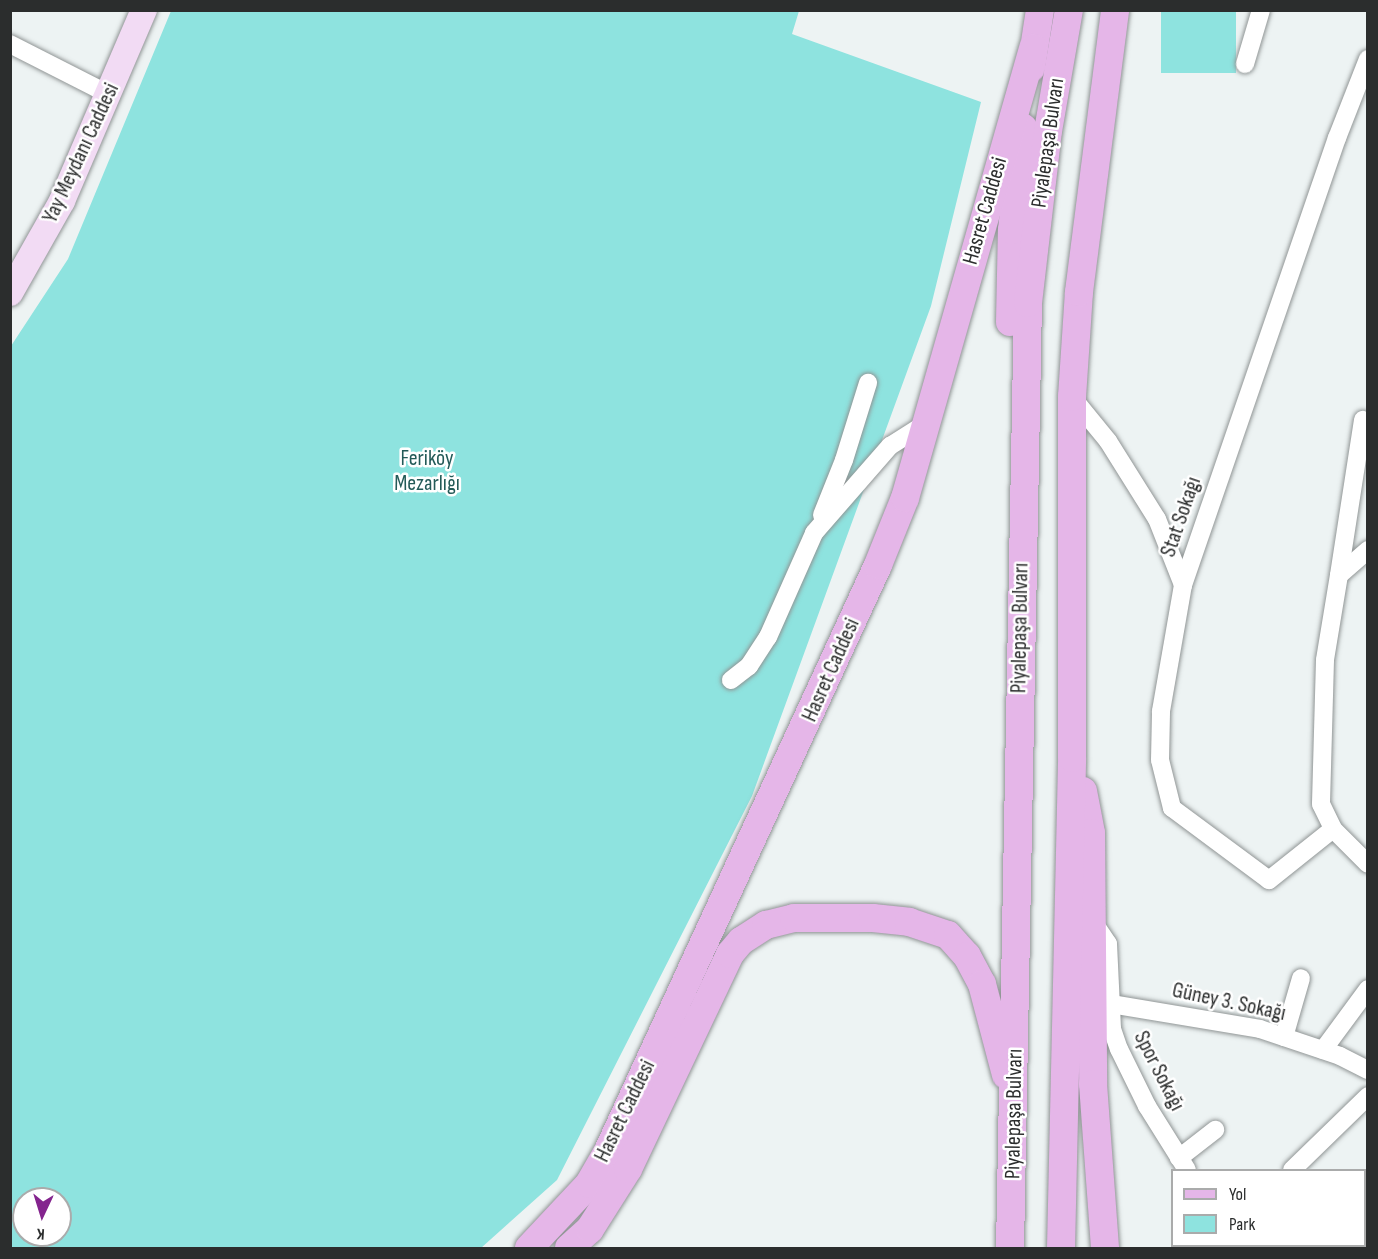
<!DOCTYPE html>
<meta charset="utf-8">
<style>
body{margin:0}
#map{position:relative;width:1378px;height:1259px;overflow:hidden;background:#edf3f3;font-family:"Sofia Sans Condensed",sans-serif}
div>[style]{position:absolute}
.green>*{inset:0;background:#8ee3df;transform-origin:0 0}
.roads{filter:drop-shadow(0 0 2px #909595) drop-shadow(0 0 2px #909595)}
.street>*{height:18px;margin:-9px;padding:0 9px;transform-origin:9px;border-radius:9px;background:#fff}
.secondary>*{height:26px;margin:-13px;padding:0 13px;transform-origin:13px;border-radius:13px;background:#f2dbf4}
.primary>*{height:28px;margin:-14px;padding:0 14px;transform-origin:14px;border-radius:14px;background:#e5b6e8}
span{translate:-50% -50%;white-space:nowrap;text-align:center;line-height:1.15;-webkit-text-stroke:5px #fff;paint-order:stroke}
.street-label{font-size:22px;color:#2b2d2d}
.park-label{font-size:22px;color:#235a58}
.frame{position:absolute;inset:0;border:12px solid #2b2d2d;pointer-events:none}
.legend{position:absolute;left:1171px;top:1169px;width:195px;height:78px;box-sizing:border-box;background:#fff;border:2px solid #aaabab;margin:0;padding:8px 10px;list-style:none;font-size:18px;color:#2b2d2d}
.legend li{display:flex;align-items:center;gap:12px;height:30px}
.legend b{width:30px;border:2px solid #aaabab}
.north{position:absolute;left:12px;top:1187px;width:60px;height:60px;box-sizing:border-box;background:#fff;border:2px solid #aaabab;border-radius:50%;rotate:184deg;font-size:16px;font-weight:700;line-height:24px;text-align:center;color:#2b2d2d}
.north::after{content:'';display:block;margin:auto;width:21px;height:27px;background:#84248e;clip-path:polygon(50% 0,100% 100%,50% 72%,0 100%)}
</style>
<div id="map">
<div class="green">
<i style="clip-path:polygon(evenodd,171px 11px,799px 11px,792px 34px,981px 102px,931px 306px,752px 796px,557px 1180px,481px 1248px,11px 1248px,11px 346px,68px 259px,171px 11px,24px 1199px,60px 1199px,60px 1235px,24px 1235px,24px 1199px)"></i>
<i style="left:1161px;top:11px;width:75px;height:62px"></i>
</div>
<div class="roads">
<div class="street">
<i style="left:10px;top:44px;width:110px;rotate:27deg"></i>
<i style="left:1245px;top:64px;width:56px;rotate:-73.5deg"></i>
<i style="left:1072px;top:397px;width:57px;rotate:50.7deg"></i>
<i style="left:1108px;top:441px;width:92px;rotate:57.9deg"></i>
<i style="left:1157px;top:519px;width:71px;rotate:68.5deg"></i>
<i style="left:822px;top:515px;width:59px;rotate:-68.2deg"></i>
<i style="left:844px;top:460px;width:81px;rotate:-72.7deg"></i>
<i style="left:1368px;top:550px;width:38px;rotate:139deg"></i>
<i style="left:1339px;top:575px;width:86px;rotate:99.4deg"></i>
<i style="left:1325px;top:660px;width:144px;rotate:91.6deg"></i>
<i style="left:1321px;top:804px;width:28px;rotate:64deg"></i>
<i style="left:1333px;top:829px;width:49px;rotate:45deg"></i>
<i style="left:1339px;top:575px;width:157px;rotate:-81.2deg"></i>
<i style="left:731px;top:680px;width:23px;rotate:-38deg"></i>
<i style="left:749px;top:666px;width:35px;rotate:-57deg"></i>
<i style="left:768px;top:637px;width:114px;rotate:-66.1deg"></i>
<i style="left:814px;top:533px;width:116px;rotate:-48.9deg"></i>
<i style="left:890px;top:446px;width:41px;rotate:-32.2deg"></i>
<i style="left:1333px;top:829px;width:82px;rotate:141.4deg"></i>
<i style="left:1269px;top:880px;width:121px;rotate:-143.4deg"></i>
<i style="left:1172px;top:808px;width:49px;rotate:-104deg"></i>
<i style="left:1160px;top:760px;width:49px;rotate:-88.8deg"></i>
<i style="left:1161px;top:711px;width:128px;rotate:-80.1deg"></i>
<i style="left:1183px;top:585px;width:473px;rotate:-71deg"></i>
<i style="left:1337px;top:138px;width:85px;rotate:-68.6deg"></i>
<i style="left:1094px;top:923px;width:25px;rotate:56deg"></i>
<i style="left:1108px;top:944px;width:85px;rotate:87.3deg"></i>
<i style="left:1112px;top:1029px;width:21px;rotate:71deg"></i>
<i style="left:1119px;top:1049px;width:64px;rotate:63.8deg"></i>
<i style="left:1147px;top:1106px;width:75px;rotate:58deg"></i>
<i style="left:1111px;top:1004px;width:151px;rotate:9.5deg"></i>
<i style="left:1260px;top:1029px;width:84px;rotate:18.6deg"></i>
<i style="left:1340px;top:1056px;width:31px;rotate:27deg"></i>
<i style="left:1284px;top:1037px;width:61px;rotate:-73.9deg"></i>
<i style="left:1323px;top:1050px;width:76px;rotate:-53.6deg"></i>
<i style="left:1179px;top:1158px;width:46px;rotate:-37.9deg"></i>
<i style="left:1292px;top:1170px;width:106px;rotate:-44.2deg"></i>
<i style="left:1364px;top:1240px;width:6px;rotate:-45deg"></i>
<i style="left:1254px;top:1246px;width:4px;rotate:34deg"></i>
</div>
<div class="secondary">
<i style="left:10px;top:293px;width:106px;rotate:-60.5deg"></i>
<i style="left:62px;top:201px;width:208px;rotate:-66.8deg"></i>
</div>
<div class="primary">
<i style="left:1031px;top:68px;width:59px;rotate:-81.2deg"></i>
<i style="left:1010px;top:322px;width:92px;rotate:-88.8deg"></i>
<i style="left:1012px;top:230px;width:103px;rotate:-83.8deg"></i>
<i style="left:1083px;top:791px;width:43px;rotate:79.2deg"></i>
<i style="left:1091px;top:833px;width:251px;rotate:89.5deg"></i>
<i style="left:1093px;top:1084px;width:164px;rotate:85.8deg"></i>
<i style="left:529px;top:1248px;width:88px;rotate:-46.8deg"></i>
<i style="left:589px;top:1184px;width:38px;rotate:-60deg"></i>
<i style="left:608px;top:1151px;width:645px;rotate:-65.26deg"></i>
<i style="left:878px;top:565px;width:72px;rotate:-68.1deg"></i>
<i style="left:905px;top:498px;width:468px;rotate:-74.1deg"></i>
<i style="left:569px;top:1248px;width:28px;rotate:-42deg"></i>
<i style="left:590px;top:1229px;width:71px;rotate:-57.7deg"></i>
<i style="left:628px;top:1169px;width:238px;rotate:-64.6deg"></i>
<i style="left:730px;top:954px;width:17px;rotate:-50deg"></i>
<i style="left:741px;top:941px;width:30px;rotate:-33deg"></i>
<i style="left:766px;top:925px;width:29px;rotate:-14deg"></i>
<i style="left:794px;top:918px;width:79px"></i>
<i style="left:873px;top:918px;width:36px;rotate:6deg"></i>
<i style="left:909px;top:922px;width:41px;rotate:18.4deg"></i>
<i style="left:948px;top:935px;width:28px;rotate:48deg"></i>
<i style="left:967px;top:956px;width:32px;rotate:62deg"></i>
<i style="left:982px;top:984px;width:94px;rotate:75.2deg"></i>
<i style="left:1010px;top:1248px;width:945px;rotate:-88.91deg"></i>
<i style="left:1028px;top:303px;width:173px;rotate:-83.4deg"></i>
<i style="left:1048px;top:131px;width:123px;rotate:-80.2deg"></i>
<i style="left:1061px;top:1248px;width:490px;rotate:-88.7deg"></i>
<i style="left:1072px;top:758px;width:361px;rotate:-90deg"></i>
<i style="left:1072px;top:397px;width:105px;rotate:-86.2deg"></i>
<i style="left:1079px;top:292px;width:284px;rotate:-82.7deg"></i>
</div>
</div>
<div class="street-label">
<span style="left:1048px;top:143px;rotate:-82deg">Piyalepaşa Bulvarı</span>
<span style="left:81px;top:153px;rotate:-65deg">Yay Meydanı Caddesi</span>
<span style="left:985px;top:211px;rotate:-74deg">Hasret Caddesi</span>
<span style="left:1181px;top:517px;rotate:-71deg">Stat Sokağı</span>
<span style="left:1020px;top:628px;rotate:-89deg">Piyalepaşa Bulvarı</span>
<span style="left:831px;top:670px;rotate:-66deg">Hasret Caddesi</span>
<span style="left:1229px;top:1002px;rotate:12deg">Güney 3. Sokağı</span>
<span style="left:1159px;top:1071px;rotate:63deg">Spor Sokağı</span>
<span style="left:625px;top:1111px;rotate:-64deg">Hasret Caddesi</span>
<span style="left:1014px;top:1114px;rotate:-89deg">Piyalepaşa Bulvarı</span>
</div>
<div class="park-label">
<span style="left:427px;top:471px">Feriköy<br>Mezarlığı</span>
</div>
<div class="frame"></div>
<ul class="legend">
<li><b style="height:8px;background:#e5b6e8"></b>Yol</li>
<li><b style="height:16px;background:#8ee3df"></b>Park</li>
</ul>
<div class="north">K</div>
</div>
